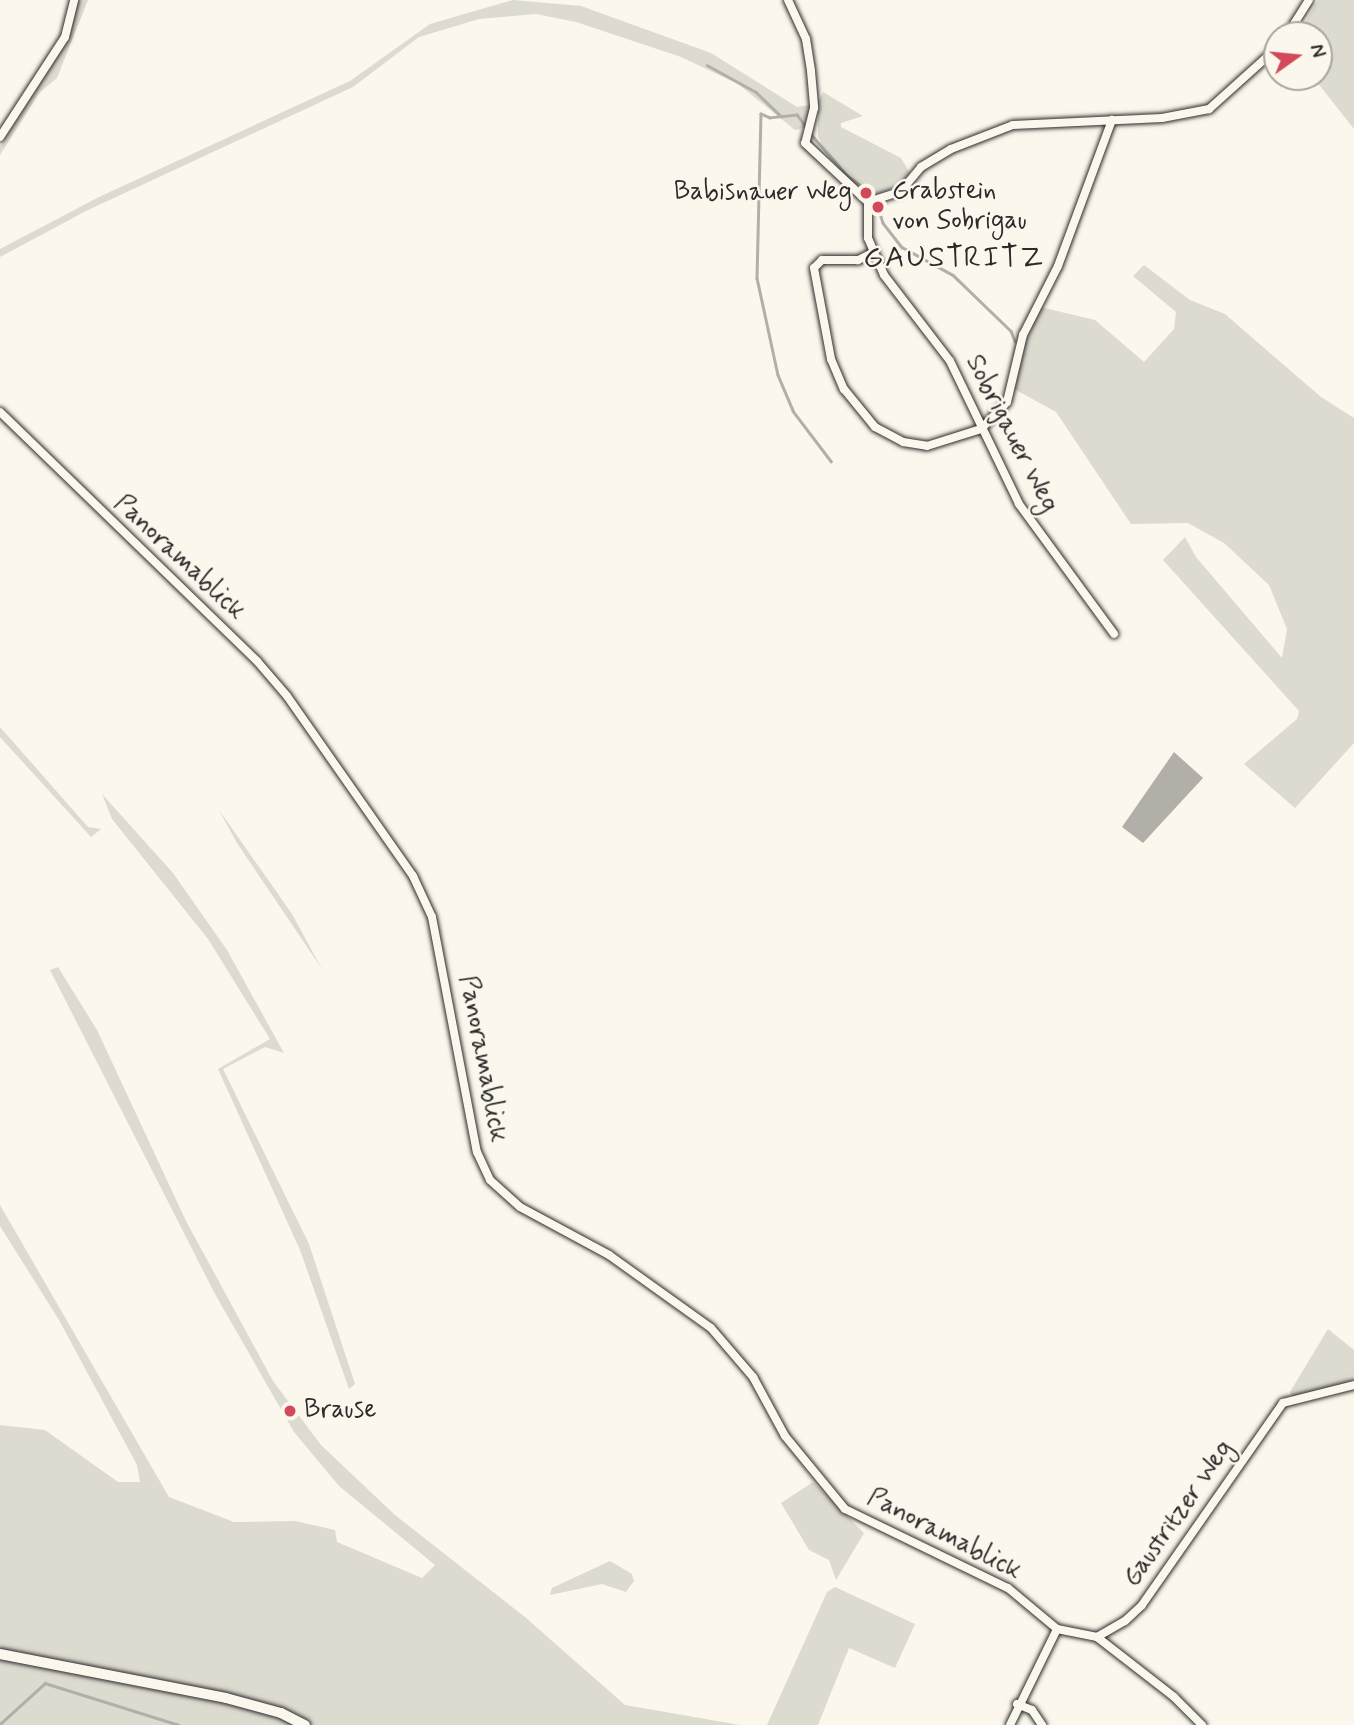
<!DOCTYPE html>
<style>
body{margin:0}
#map{position:relative;width:1354px;height:1725px;overflow:hidden;background:#fbf7ec;font-family:Mynerve,sans-serif}
div>[style]{position:absolute}
.green>*{inset:0;background:#dddad0}
.water>*{inset:0;background:#b1afa7}
.stream>*{height:2.5px;margin:-1.25px;padding:0 1.25px;transform-origin:1.25px;border-radius:1.25px;background:#b1afa7}
.roads{filter:drop-shadow(0 0 2px #2b2b2b) drop-shadow(0 0 2px #2b2b2b)}
.minor>*{height:8px;margin:-4px;padding:0 4px;transform-origin:4px;border-radius:4px;background:#fbf7ec}
.major>*{height:10px;margin:-5px;padding:0 5px;transform-origin:5px;border-radius:5px;background:#fbf7ec}
.dots>*{width:19px;height:19px;translate:-50% -50%;box-sizing:border-box;border:4px solid #fbf7ec;border-radius:50%}
span{translate:-50% -50%;white-space:nowrap;text-align:center;line-height:1.15;-webkit-text-stroke:5px #fbf7ec;paint-order:stroke}
.poi-label{font-size:26px;color:#2b2b2b}
.left{translate:0 -50%;text-align:left}
.right{translate:-100% -50%;text-align:right}
.street-label{font-size:26px;color:#2b2b2b}
.quarter-label{font-size:30px;color:#2b2b2b;letter-spacing:2px}
.north{position:absolute;left:1263px;top:21px;width:70px;height:70px;box-sizing:border-box;background:#fbf7ec;border:2px solid #a8a59f;border-radius:50%;rotate:75deg;font-size:19px;font-weight:700;line-height:28px;text-align:center;color:#2b2b2b}
.north::after{content:'';display:block;margin:auto;width:24px;height:32px;background:#d1495b;clip-path:polygon(50% 0,100% 100%,50% 72%,0 100%)}
</style>
<div id="map">
<div class="green">
<i style="clip-path:polygon(78px 0,88px 0,57px 78px,40px 92px,0 155px,0 146px,67px 42px)"></i>
<i style="clip-path:polygon(513px 0,581px 6px,711px 53px,797px 107px,810px 105px,809px 116px,804px 128px,795px 130px,738px 84px,681px 57px,576px 22px,536px 14px,479px 19px,419px 37px,353px 87px,86px 211px,0 257px,0 249px,99px 197px,350px 81px,430px 24px)"></i>
<i style="clip-path:polygon(1318px 0,1354px 0,1354px 129px,1313px 77px,1319px 77px,1319px 35px,1298px 35px)"></i>
<i style="clip-path:polygon(823px 92px,863px 116px,841px 123px,841px 127px,901px 158px,910px 173px,898px 186px,872px 196px,824px 149px,818px 137px,818px 102px)"></i>
<i style="clip-path:polygon(1144px 265px,1190px 300px,1225px 314px,1321px 397px,1354px 418px,1354px 743px,1295px 808px,1244px 764px,1297px 719px,1299px 711px,1163px 560px,1185px 537px,1196px 557px,1282px 658px,1287px 629px,1269px 585px,1224px 543px,1188px 523px,1131px 524px,1056px 412px,1014px 389px,1020px 356px,1040px 307px,1095px 320px,1144px 362px,1174px 329px,1176px 312px,1133px 276px)"></i>
<i style="clip-path:polygon(0 727px,88px 827px,101px 829px,91px 837px,0 737px)"></i>
<i style="clip-path:polygon(102px 794px,173px 873px,227px 950px,284px 1053px,265px 1047px,223px 1069px,309px 1244px,355px 1384px,349px 1389px,300px 1250px,218px 1069px,270px 1039px,208px 939px,112px 819px)"></i>
<i style="clip-path:polygon(219px 810px,292px 914px,322px 969px,237px 843px)"></i>
<i style="clip-path:polygon(58px 967px,97px 1030px,186px 1221px,273px 1381px,321px 1445px,395px 1515px,525px 1617px,625px 1705px,740px 1725px,0 1725px,0 1425px,45px 1430px,118px 1482px,140px 1482px,137px 1465px,59px 1320px,0 1226px,0 1205px,169px 1497px,234px 1522px,295px 1521px,335px 1530px,337px 1542px,422px 1578px,435px 1565px,339px 1486px,294px 1432px,215px 1294px,50px 970px)"></i>
<i style="clip-path:polygon(1328px 1329px,1354px 1350px,1354px 1382px,1293px 1397px,1290px 1392px)"></i>
<i style="clip-path:polygon(813px 1482px,864px 1533px,836px 1580px,829px 1560px,809px 1550px,781px 1503px)"></i>
<i style="clip-path:polygon(610px 1561px,632px 1574px,634px 1581px,626px 1592px,602px 1584px,550px 1595px,552px 1588px)"></i>
<i style="clip-path:polygon(835px 1587px,915px 1624px,895px 1668px,849px 1648px,818px 1725px,767px 1725px,827px 1592px)"></i>
</div>
<div class="water">
<i style="clip-path:polygon(1174px 752px,1203px 778px,1143px 843px,1122px 827px)"></i>
</div>
<div class="stream">
<i style="left:707px;top:65px;width:56px;rotate:28.9deg"></i>
<i style="left:756px;top:92px;width:35px;rotate:44deg"></i>
<i style="left:807px;top:129px;width:17px;rotate:-126deg"></i>
<i style="left:797px;top:115px;width:27px;rotate:174deg"></i>
<i style="left:770px;top:118px;width:10px;rotate:-156deg"></i>
<i style="left:761px;top:114px;width:164px;rotate:91.4deg"></i>
<i style="left:757px;top:278px;width:99px;rotate:77.8deg"></i>
<i style="left:778px;top:375px;width:39px;rotate:67deg"></i>
<i style="left:793px;top:411px;width:63px;rotate:52.8deg"></i>
<i style="left:811px;top:134px;width:55px;rotate:48.7deg"></i>
<i style="left:847px;top:175px;width:34px;rotate:37deg"></i>
<i style="left:874px;top:195px;width:29px;rotate:72deg"></i>
<i style="left:883px;top:223px;width:31px;rotate:52deg"></i>
<i style="left:902px;top:247px;width:58px;rotate:28.8deg"></i>
<i style="left:953px;top:275px;width:81px;rotate:44deg"></i>
<i style="left:1011px;top:331px;width:11px;rotate:68deg"></i>
<i style="left:0;top:1724px;width:61px;rotate:-42.3deg"></i>
<i style="left:45px;top:1683px;width:140px;rotate:17.4deg"></i>
</div>
<div class="roads">
<div class="minor">
<i style="left:788px;top:0;width:43px;rotate:65.2deg"></i>
<i style="left:806px;top:39px;width:32px;rotate:81deg"></i>
<i style="left:811px;top:71px;width:37px;rotate:85deg"></i>
<i style="left:814px;top:108px;width:36px;rotate:104deg"></i>
<i style="left:805px;top:143px;width:86px;rotate:43.1deg"></i>
<i style="left:1287px;top:35px;width:41px;rotate:-57.8deg"></i>
<i style="left:0;top:137px;width:119px;rotate:-57deg"></i>
<i style="left:65px;top:37px;width:38px;rotate:-76deg"></i>
<i style="left:868px;top:202px;width:36px;rotate:90deg"></i>
<i style="left:868px;top:238px;width:40px;rotate:66.6deg"></i>
<i style="left:884px;top:275px;width:108px;rotate:52.5deg"></i>
<i style="left:950px;top:361px;width:159px;rotate:64.2deg"></i>
<i style="left:1019px;top:504px;width:161px;rotate:53.8deg"></i>
<i style="left:868px;top:202px;width:35px;rotate:-18deg"></i>
<i style="left:901px;top:191px;width:31px;rotate:-50deg"></i>
<i style="left:921px;top:167px;width:35px;rotate:-31deg"></i>
<i style="left:951px;top:149px;width:66px;rotate:-21.2deg"></i>
<i style="left:1013px;top:125px;width:149px;rotate:-2.7deg"></i>
<i style="left:1162px;top:118px;width:48px;rotate:-10.8deg"></i>
<i style="left:1209px;top:109px;width:91px;rotate:-41.9deg"></i>
<i style="left:872px;top:253px;width:16px;rotate:153deg"></i>
<i style="left:858px;top:260px;width:36px;rotate:180deg"></i>
<i style="left:822px;top:260px;width:11px;rotate:135deg"></i>
<i style="left:814px;top:268px;width:93px;rotate:79.4deg"></i>
<i style="left:831px;top:359px;width:33px;rotate:67deg"></i>
<i style="left:844px;top:389px;width:49px;rotate:50.8deg"></i>
<i style="left:875px;top:427px;width:32px;rotate:28deg"></i>
<i style="left:903px;top:442px;width:24px;rotate:9deg"></i>
<i style="left:927px;top:446px;width:57px;rotate:-17.5deg"></i>
<i style="left:981px;top:429px;width:37px;rotate:-46deg"></i>
<i style="left:1007px;top:402px;width:69px;rotate:-76.6deg"></i>
<i style="left:1023px;top:335px;width:77px;rotate:-63.1deg"></i>
<i style="left:1058px;top:266px;width:156px;rotate:-69.7deg"></i>
<i style="left:0;top:412px;width:358px;rotate:44.1deg"></i>
<i style="left:257px;top:661px;width:46px;rotate:49.4deg"></i>
<i style="left:287px;top:696px;width:220px;rotate:55deg"></i>
<i style="left:413px;top:876px;width:45px;rotate:65.1deg"></i>
<i style="left:432px;top:917px;width:239px;rotate:79.2deg"></i>
<i style="left:477px;top:1152px;width:31px;rotate:65deg"></i>
<i style="left:490px;top:1180px;width:40px;rotate:42deg"></i>
<i style="left:520px;top:1207px;width:101px;rotate:28.3deg"></i>
<i style="left:609px;top:1255px;width:125px;rotate:35.6deg"></i>
<i style="left:711px;top:1328px;width:65px;rotate:49.4deg"></i>
<i style="left:753px;top:1377px;width:67px;rotate:61.5deg"></i>
<i style="left:785px;top:1436px;width:94px;rotate:50.6deg"></i>
<i style="left:845px;top:1509px;width:181px;rotate:25.9deg"></i>
<i style="left:1008px;top:1588px;width:64px;rotate:39.9deg"></i>
<i style="left:1057px;top:1629px;width:41px;rotate:11.3deg"></i>
<i style="left:1097px;top:1637px;width:98px;rotate:37.9deg"></i>
<i style="left:1174px;top:1697px;width:40px;rotate:45deg"></i>
<i style="left:1097px;top:1637px;width:32px;rotate:-30deg"></i>
<i style="left:1125px;top:1621px;width:23px;rotate:-43deg"></i>
<i style="left:1142px;top:1605px;width:246px;rotate:-55.1deg"></i>
<i style="left:1283px;top:1403px;width:73px;rotate:-14.2deg"></i>
<i style="left:1017px;top:1704px;width:16px;rotate:22deg"></i>
<i style="left:1032px;top:1710px;width:18px;rotate:56deg"></i>
<i style="left:1010px;top:1725px;width:107px;rotate:-63.9deg"></i>
</div>
<div class="major">
<i style="left:0;top:1654px;width:230px;rotate:11deg"></i>
<i style="left:226px;top:1698px;width:57px;rotate:15.3deg"></i>
<i style="left:281px;top:1713px;width:27px;rotate:27deg"></i>
</div>
</div>
<div class="dots">
<i style="left:866px;top:193px;background:#d1495b"></i>
<i style="left:878px;top:207px;background:#d1495b"></i>
<i style="left:290px;top:1411px;background:#d1495b"></i>
</div>
<div class="poi-label">
<span class="left" style="left:892px;top:207px">Grabstein<br>von Sobrigau</span>
<span class="right" style="left:852px;top:193px">Babisnauer Weg</span>
<span class="left" style="left:304px;top:1411px">Brause</span>
</div>
<div class="street-label">
<span style="left:1011px;top:434px;rotate:63deg">Sobrigauer Weg</span>
<span style="left:179px;top:558px;rotate:43deg">Panoramablick</span>
<span style="left:482px;top:1059px;rotate:79deg">Panoramablick</span>
<span style="left:1179px;top:1514px;rotate:-55deg">Gaustritzer Weg</span>
<span style="left:944px;top:1535px;rotate:27deg">Panoramablick</span>
</div>
<div class="quarter-label">
<span style="left:954px;top:258px">GAUSTRITZ</span>
</div>
<div class="north">N</div>
</div>
